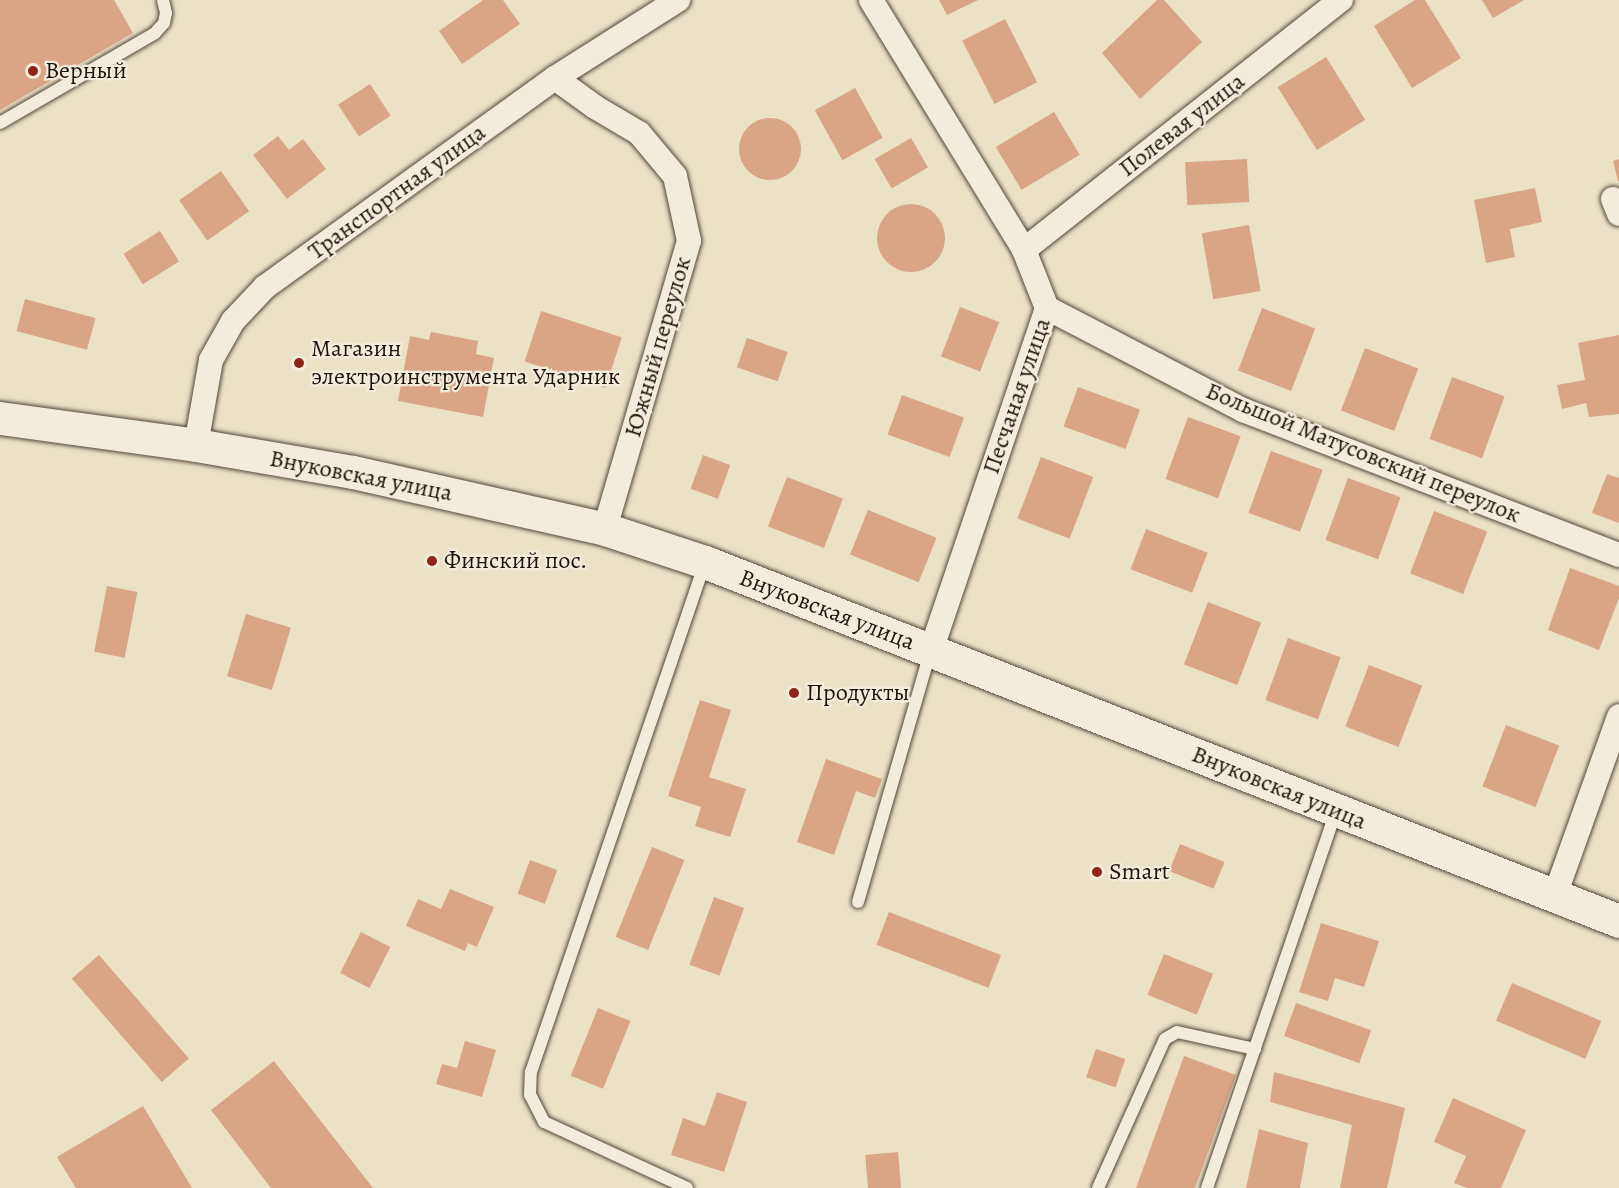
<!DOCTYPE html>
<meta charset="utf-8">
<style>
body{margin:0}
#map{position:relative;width:1619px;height:1188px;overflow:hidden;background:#ebe2c6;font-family:Alegreya,serif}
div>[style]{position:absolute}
.building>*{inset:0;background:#daa487;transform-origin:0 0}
.round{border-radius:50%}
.roads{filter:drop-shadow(0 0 2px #51483a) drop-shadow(0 0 2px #51483a)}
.service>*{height:12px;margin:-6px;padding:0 6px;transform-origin:6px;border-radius:6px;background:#f2ecda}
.minor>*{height:24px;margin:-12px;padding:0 12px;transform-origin:12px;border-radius:12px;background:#f2ecda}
.secondary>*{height:33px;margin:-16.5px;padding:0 16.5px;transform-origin:16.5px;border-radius:16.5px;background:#f2ecda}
.dots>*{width:16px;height:16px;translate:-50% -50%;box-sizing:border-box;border:3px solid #f2ecda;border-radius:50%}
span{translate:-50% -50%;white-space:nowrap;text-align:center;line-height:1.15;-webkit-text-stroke:4.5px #f2ecda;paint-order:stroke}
.poi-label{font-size:24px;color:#1e140c}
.left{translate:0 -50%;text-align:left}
.street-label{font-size:24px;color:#1e140c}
</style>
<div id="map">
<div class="building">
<i style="clip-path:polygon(0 0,114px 0,133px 33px,0 110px)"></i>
<i style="clip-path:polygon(483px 0,503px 0,520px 24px,462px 64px,439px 31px)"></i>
<i style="clip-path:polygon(939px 0,978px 0,947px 15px)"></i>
<i style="clip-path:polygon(1157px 0,1164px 0,1202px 42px,1140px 99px,1102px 53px)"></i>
<i style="clip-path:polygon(1415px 0,1425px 0,1461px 58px,1412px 88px,1374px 26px)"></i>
<i style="clip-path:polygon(1482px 0,1524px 0,1493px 18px)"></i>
<i style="left:1005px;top:19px;width:71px;height:48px;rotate:63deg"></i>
<i style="left:1326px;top:57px;width:74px;height:57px;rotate:58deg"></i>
<i style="left:370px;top:84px;width:38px;height:38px;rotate:57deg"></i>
<i style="left:855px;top:88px;width:57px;height:46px;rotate:61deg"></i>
<i style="left:1054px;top:112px;width:50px;height:68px;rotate:59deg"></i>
<i class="round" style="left:739px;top:118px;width:62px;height:62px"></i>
<i style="clip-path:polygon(278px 136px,289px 150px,303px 139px,326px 169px,287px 199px,253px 155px)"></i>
<i style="left:911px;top:138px;width:34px;height:42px;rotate:60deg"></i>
<i style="left:1247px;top:159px;width:43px;height:62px;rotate:87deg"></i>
<i style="clip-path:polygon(1619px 159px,1619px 181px,1618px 181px,1613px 161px)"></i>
<i style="left:221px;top:171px;width:49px;height:51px;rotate:55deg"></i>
<i style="clip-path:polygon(1535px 188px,1542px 222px,1510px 229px,1515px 257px,1486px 263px,1474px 200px)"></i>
<i class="round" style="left:877px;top:204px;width:68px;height:68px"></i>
<i style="left:1249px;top:225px;width:67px;height:48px;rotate:80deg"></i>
<i style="left:160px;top:231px;width:36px;height:43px;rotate:58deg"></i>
<i style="left:25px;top:299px;width:73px;height:33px;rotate:15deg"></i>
<i style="left:960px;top:307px;width:42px;height:53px;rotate:21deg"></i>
<i style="left:1262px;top:308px;width:57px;height:67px;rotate:21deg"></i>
<i style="left:541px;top:311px;width:85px;height:53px;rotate:18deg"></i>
<i style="clip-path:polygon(431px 332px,478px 341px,476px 354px,494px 358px,483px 417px,398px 401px,410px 336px,429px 340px)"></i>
<i style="clip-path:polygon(1619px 335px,1619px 414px,1589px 417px,1586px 403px,1562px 409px,1557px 385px,1585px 380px,1578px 343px)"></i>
<i style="left:747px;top:338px;width:43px;height:31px;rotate:19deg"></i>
<i style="left:1365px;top:348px;width:57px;height:67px;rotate:21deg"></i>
<i style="left:1452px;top:377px;width:56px;height:66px;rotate:20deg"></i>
<i style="left:1078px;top:387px;width:66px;height:42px;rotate:20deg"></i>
<i style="left:902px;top:395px;width:66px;height:42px;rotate:20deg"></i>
<i style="left:1188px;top:417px;width:56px;height:66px;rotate:20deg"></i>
<i style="left:1271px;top:451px;width:55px;height:66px;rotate:20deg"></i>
<i style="left:703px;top:455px;width:29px;height:36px;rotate:20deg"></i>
<i style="left:1041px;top:457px;width:56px;height:66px;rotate:21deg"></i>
<i style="clip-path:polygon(1607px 474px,1619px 478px,1619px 523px,1592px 513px)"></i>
<i style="left:787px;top:477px;width:60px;height:53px;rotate:21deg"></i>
<i style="left:1348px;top:478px;width:56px;height:66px;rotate:20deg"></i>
<i style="left:868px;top:510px;width:74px;height:48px;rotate:22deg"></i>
<i style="left:1434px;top:511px;width:57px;height:67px;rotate:21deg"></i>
<i style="left:1146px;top:529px;width:66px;height:43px;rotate:21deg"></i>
<i style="clip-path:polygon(1570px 568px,1619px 586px,1619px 598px,1599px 650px,1548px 630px)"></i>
<i style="left:107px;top:586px;width:31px;height:67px;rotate:11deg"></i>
<i style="left:1208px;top:602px;width:57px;height:67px;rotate:21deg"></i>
<i style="left:246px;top:614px;width:47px;height:65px;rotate:17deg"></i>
<i style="left:1288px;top:638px;width:56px;height:66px;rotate:20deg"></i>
<i style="left:1369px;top:665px;width:57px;height:66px;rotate:21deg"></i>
<i style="clip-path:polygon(700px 700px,731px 710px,709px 777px,746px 789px,730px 837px,695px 826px,701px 807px,668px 796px)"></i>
<i style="left:1506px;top:725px;width:57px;height:66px;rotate:21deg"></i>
<i style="clip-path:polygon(826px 759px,882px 779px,875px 798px,856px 791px,834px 855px,797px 842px)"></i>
<i style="left:1180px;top:844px;width:48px;height:29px;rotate:22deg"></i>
<i style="left:652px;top:847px;width:35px;height:97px;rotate:22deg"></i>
<i style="left:530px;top:860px;width:29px;height:36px;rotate:20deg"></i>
<i style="clip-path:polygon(450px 889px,494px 907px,477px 947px,468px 943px,465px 951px,406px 926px,418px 899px,441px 909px)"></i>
<i style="left:714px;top:897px;width:32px;height:72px;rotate:20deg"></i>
<i style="left:889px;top:912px;width:120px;height:35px;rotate:21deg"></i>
<i style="clip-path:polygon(1321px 923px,1379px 941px,1364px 987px,1335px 978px,1328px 1001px,1299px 992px)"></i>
<i style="left:361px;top:932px;width:33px;height:46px;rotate:27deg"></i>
<i style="left:1164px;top:954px;width:53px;height:44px;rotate:22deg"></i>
<i style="left:99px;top:955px;width:137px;height:36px;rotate:49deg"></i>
<i style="left:1512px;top:983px;width:97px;height:41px;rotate:23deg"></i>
<i style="left:1296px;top:1003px;width:80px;height:35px;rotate:20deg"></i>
<i style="left:598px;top:1008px;width:35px;height:73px;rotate:22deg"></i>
<i style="clip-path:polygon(465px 1041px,496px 1050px,482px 1097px,436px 1084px,442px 1064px,457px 1068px)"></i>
<i style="left:1096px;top:1049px;width:31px;height:30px;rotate:19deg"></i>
<i style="clip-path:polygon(1184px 1056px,1236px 1075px,1195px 1188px,1136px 1188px)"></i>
<i style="clip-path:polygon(274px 1061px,373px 1188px,271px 1188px,211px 1110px)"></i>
<i style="clip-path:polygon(1274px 1072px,1405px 1108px,1387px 1188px,1340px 1188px,1352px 1125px,1270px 1102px)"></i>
<i style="clip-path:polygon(717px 1092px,747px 1102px,724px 1172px,671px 1155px,683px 1118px,705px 1126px)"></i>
<i style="clip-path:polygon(1453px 1098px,1526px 1130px,1501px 1188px,1467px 1188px,1454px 1183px,1466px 1156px,1434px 1142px)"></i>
<i style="clip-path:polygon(143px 1106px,192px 1188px,76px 1188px,57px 1157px)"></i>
<i style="clip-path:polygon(1259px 1129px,1308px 1143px,1300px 1188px,1246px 1188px)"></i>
<i style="left:898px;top:1152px;width:36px;height:33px;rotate:85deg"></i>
</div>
<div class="roads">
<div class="service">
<i style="left:0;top:123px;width:179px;rotate:-30.1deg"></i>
<i style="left:155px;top:33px;width:13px;rotate:-48deg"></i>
<i style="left:164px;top:23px;width:10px;rotate:-79deg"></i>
<i style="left:166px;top:13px;width:13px;rotate:-103deg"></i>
<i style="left:858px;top:902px;width:260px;rotate:-73.9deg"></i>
<i style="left:687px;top:1188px;width:157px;rotate:-155.2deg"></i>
<i style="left:544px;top:1122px;width:30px;rotate:-117deg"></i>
<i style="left:530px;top:1095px;width:23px;rotate:-88deg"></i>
<i style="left:531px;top:1072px;width:538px;rotate:-71.13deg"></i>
<i style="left:1098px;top:1188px;width:163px;rotate:-65.8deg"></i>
<i style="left:1165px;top:1039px;width:14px;rotate:-30deg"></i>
<i style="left:1177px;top:1032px;width:80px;rotate:12.3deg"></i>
<i style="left:1207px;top:1188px;width:398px;rotate:-71.1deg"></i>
</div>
<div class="minor">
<i style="left:871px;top:0;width:293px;rotate:58.5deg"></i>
<i style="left:1024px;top:250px;width:62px;rotate:68.4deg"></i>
<i style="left:1047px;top:308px;width:361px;rotate:108.7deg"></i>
<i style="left:555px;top:78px;width:49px;rotate:35.9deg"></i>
<i style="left:595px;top:107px;width:51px;rotate:30.6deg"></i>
<i style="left:639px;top:133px;width:56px;rotate:50.1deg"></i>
<i style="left:675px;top:176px;width:66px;rotate:77.8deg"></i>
<i style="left:689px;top:241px;width:300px;rotate:106.3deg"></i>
<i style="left:1613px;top:199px;width:16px;rotate:68deg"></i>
<i style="left:1024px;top:250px;width:404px;rotate:-38.3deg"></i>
<i style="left:1047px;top:308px;width:221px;rotate:27.5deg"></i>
<i style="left:1243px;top:410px;width:403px;rotate:21.1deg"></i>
<i style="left:196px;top:445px;width:86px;rotate:-80deg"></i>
<i style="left:211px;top:360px;width:45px;rotate:-60.6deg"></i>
<i style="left:233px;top:321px;width:47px;rotate:-46.7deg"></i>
<i style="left:265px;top:287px;width:357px;rotate:-35.8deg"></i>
<i style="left:555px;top:78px;width:146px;rotate:-32.4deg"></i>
<i style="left:1554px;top:898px;width:193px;rotate:-70.3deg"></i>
</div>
<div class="secondary">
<i style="left:0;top:418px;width:198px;rotate:7.8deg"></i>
<i style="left:196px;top:445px;width:159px;rotate:9.8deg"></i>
<i style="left:353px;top:472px;width:258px;rotate:12.7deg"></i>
<i style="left:605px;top:529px;width:105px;rotate:18.3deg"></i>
<i style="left:705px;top:562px;width:982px;rotate:21.44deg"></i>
</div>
</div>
<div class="dots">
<i style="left:33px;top:71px;background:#8f2418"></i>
<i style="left:299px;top:363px;background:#8f2418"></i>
<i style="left:432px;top:561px;background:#8f2418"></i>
<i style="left:794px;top:693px;background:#8f2418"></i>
<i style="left:1097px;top:872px;background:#8f2418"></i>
</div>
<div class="poi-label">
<span class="left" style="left:45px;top:71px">Верный</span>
<span class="left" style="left:311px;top:363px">Магазин<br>электроинструмента Ударник</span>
<span class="left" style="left:444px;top:561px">Финский пос.</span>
<span class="left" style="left:806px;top:693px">Продукты</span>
<span class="left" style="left:1109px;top:872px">Smart</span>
</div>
<div class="street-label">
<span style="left:1182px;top:125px;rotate:-38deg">Полевая улица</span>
<span style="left:397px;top:192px;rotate:-36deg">Транспортная улица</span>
<span style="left:658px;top:347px;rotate:-74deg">Южный переулок</span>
<span style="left:1017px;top:396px;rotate:-71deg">Песчаная улица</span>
<span style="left:1363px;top:453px;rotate:22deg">Большой Матусовский переулок</span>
<span style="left:361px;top:476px;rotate:11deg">Внуковская улица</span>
<span style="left:827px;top:610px;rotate:21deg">Внуковская улица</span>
<span style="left:1279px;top:788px;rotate:22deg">Внуковская улица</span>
</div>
</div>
